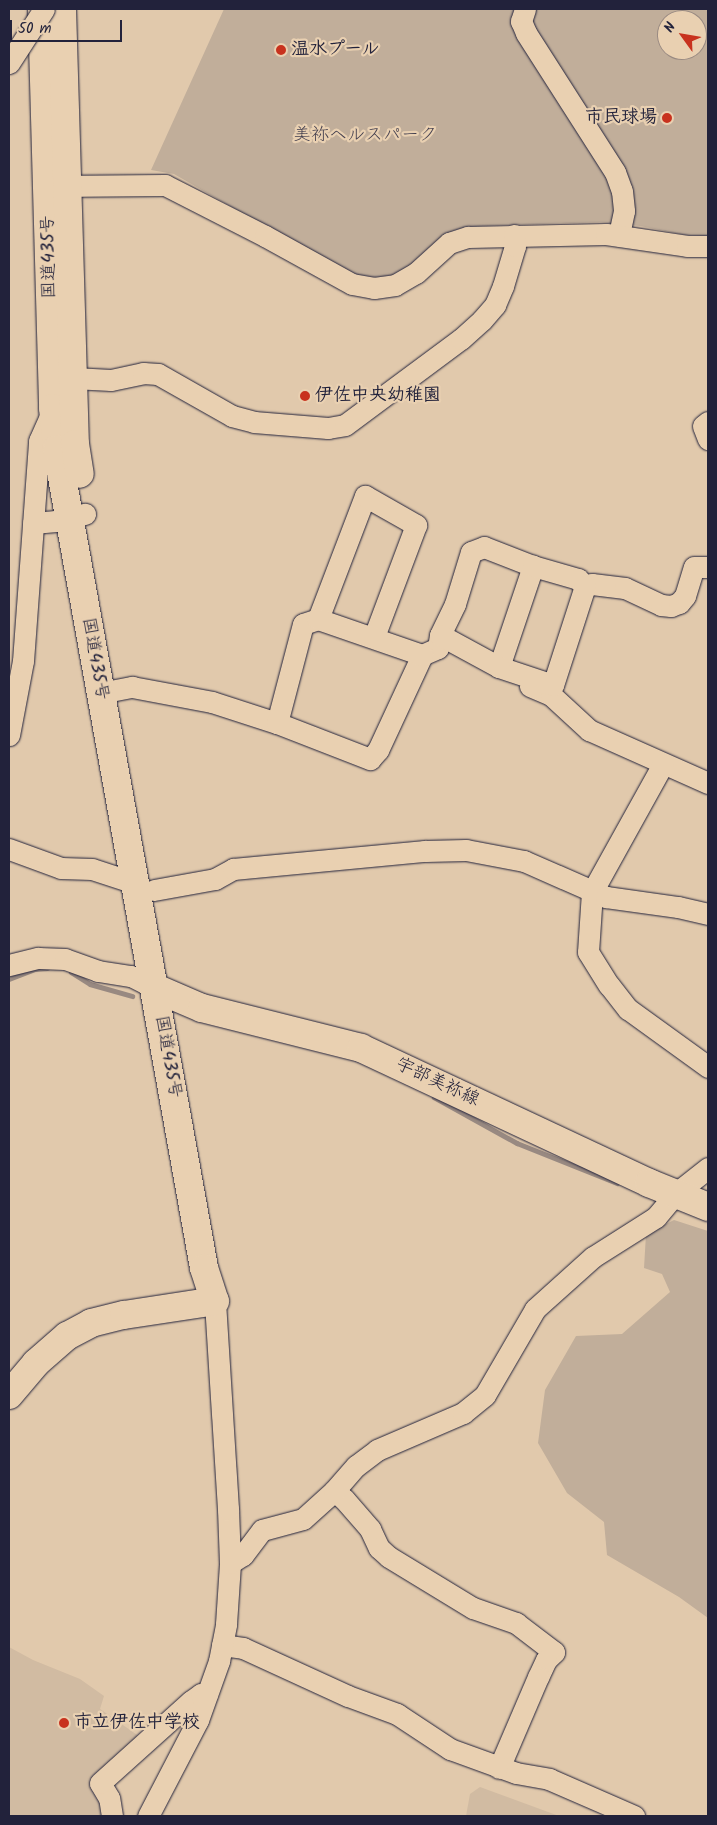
<!DOCTYPE html>
<meta charset="utf-8">
<style>
body{margin:0}
#map{position:relative;width:717px;height:1825px;overflow:hidden;background:#e1c9ac;font-family:Kalam,"Klee One",sans-serif}
div>[style]{position:absolute}
.built>*{inset:0;background:#d1bba2}
.green>*{inset:0;background:#c1ae9a}
.stream>*{height:4.5px;margin:-2.25px;padding:0 2.25px;transform-origin:2.25px;border-radius:2.25px;background:#988981}
.roads{filter:drop-shadow(0 0 1px #22223b) drop-shadow(0 0 1px #22223b)}
.minor>*{height:21px;margin:-10.5px;padding:0 10.5px;transform-origin:10.5px;border-radius:10.5px;background:#e9d0b1}
.major>*{height:28px;margin:-14px;padding:0 14px;transform-origin:14px;border-radius:14px;background:#e9d0b1}
.highway>*{height:28px;margin:-14px;padding:0 14px;transform-origin:14px;border-radius:14px;background:#e9d0b1}
.bridges{filter:drop-shadow(0 0 1px #22223b) drop-shadow(0 0 1px #22223b)}
.minor-bridge>*{height:21px;margin:-10.5px;padding:0 10.5px;transform-origin:10.5px;border-radius:10.5px;background:#e9d0b1}
.dots>*{width:14px;height:14px;translate:-50% -50%;box-sizing:border-box;border:2px solid #e9d0b1;border-radius:50%}
span{translate:-50% -50%;white-space:nowrap;text-align:center;line-height:1.15;-webkit-text-stroke:4.5px #e9d0b1;paint-order:stroke}
.poi-label{font-size:18px;color:#22223b;font-weight:700}
.left{translate:0 -50%;text-align:left}
.right{translate:-100% -50%;text-align:right}
.park-label{font-size:18px;color:#423e4e}
.street-label{font-size:18px;color:#22223b}
.frame{position:absolute;inset:0;border:10px solid #22223b;pointer-events:none}
.north{position:absolute;left:657px;top:10px;width:50px;height:50px;box-sizing:border-box;background:#e9d0b1;border:1px solid #998a82;border-radius:50%;rotate:302deg;font-size:14px;font-weight:700;line-height:20px;text-align:center;color:#22223b}
.north::after{content:'';display:block;margin:auto;width:18px;height:22px;background:#c8321e;clip-path:polygon(50% 0,100% 100%,50% 72%,0 100%)}
.scale{position:absolute;left:10px;top:20px;width:112px;height:22px;box-sizing:border-box;border:2px solid #22223b;border-top:0;padding-left:6px;font-size:15px;line-height:18px;white-space:nowrap;color:#22223b;-webkit-text-stroke:4px #e9d0b1;paint-order:stroke}
</style>
<div id="map">
<div class="built">
<i style="clip-path:polygon(9px 1647px,33px 1660px,80px 1679px,104px 1696px,100px 1709px,140px 1737px,89px 1780px,100px 1799px,102px 1816px,9px 1816px)"></i>
<i style="clip-path:polygon(480px 1787px,559px 1816px,466px 1816px,470px 1794px)"></i>
</div>
<div class="green">
<i style="clip-path:polygon(evenodd,224px 9px,708px 9px,708px 236px,685px 235px,640px 226px,600px 222px,482px 226px,461px 229px,390px 279px,369px 279px,345px 272px,174px 174px,151px 170px,224px 9px,667px 20px,697px 20px,697px 50px,667px 50px,667px 20px)"></i>
<i style="clip-path:polygon(674px 1220px,708px 1231px,708px 1618px,679px 1597px,607px 1555px,604px 1522px,567px 1493px,538px 1443px,545px 1390px,576px 1336px,622px 1334px,670px 1292px,662px 1274px,644px 1268px,646px 1234px)"></i>
</div>
<div class="stream">
<i style="left:71px;top:972px;width:22px;rotate:32deg"></i>
<i style="left:90px;top:984px;width:44px;rotate:15.9deg"></i>
<i style="left:9px;top:979px;width:28px;rotate:-21deg"></i>
<i style="left:35px;top:969px;width:12px;rotate:-5deg"></i>
<i style="left:434px;top:1097px;width:95px;rotate:29deg"></i>
<i style="left:517px;top:1143px;width:108px;rotate:21.8deg"></i>
</div>
<div class="roads">
<div class="minor">
<i style="left:525px;top:9px;width:13px;rotate:108deg"></i>
<i style="left:521px;top:21px;width:13px;rotate:67deg"></i>
<i style="left:526px;top:33px;width:165px;rotate:57.4deg"></i>
<i style="left:615px;top:172px;width:20px;rotate:70deg"></i>
<i style="left:622px;top:191px;width:20px;rotate:84deg"></i>
<i style="left:624px;top:211px;width:25px;rotate:102deg"></i>
<i style="left:53px;top:186px;width:112px;rotate:-0.5deg"></i>
<i style="left:165px;top:185px;width:112px;rotate:27deg"></i>
<i style="left:265px;top:236px;width:99px;rotate:28.9deg"></i>
<i style="left:352px;top:284px;width:22px;rotate:10deg"></i>
<i style="left:374px;top:288px;width:21px;rotate:-8deg"></i>
<i style="left:395px;top:285px;width:24px;rotate:-30deg"></i>
<i style="left:416px;top:273px;width:45px;rotate:-42.3deg"></i>
<i style="left:449px;top:243px;width:20px;rotate:-18deg"></i>
<i style="left:468px;top:237px;width:138px;rotate:-1.2deg"></i>
<i style="left:606px;top:234px;width:82px;rotate:8.4deg"></i>
<i style="left:687px;top:246px;width:21px"></i>
<i style="left:73px;top:378px;width:38px;rotate:3deg"></i>
<i style="left:111px;top:380px;width:33px;rotate:-12deg"></i>
<i style="left:143px;top:373px;width:15px;rotate:4deg"></i>
<i style="left:158px;top:374px;width:85px;rotate:29.6deg"></i>
<i style="left:232px;top:416px;width:23px;rotate:15deg"></i>
<i style="left:254px;top:422px;width:74px;rotate:4.6deg"></i>
<i style="left:328px;top:428px;width:17px;rotate:-10deg"></i>
<i style="left:345px;top:425px;width:144px;rotate:-36.6deg"></i>
<i style="left:461px;top:339px;width:28px;rotate:-42deg"></i>
<i style="left:482px;top:320px;width:20px;rotate:-49deg"></i>
<i style="left:495px;top:305px;width:21px;rotate:-67deg"></i>
<i style="left:503px;top:286px;width:42px;rotate:-73.3deg"></i>
<i style="left:515px;top:246px;width:11px;rotate:-95deg"></i>
<i style="left:708px;top:422px;width:6px;rotate:141deg"></i>
<i style="left:703px;top:426px;width:14px;rotate:69deg"></i>
<i style="left:33px;top:523px;width:23px;rotate:-5deg"></i>
<i style="left:56px;top:521px;width:30px;rotate:-14deg"></i>
<i style="left:585px;top:586px;width:7px;rotate:-16deg"></i>
<i style="left:592px;top:584px;width:33px;rotate:7deg"></i>
<i style="left:625px;top:588px;width:40px;rotate:25deg"></i>
<i style="left:661px;top:605px;width:10px;rotate:6deg"></i>
<i style="left:671px;top:606px;width:9px;rotate:-21deg"></i>
<i style="left:679px;top:603px;width:9px;rotate:-49deg"></i>
<i style="left:685px;top:596px;width:30px;rotate:-73deg"></i>
<i style="left:694px;top:567px;width:14px"></i>
<i style="left:318px;top:619px;width:132px;rotate:-69.1deg"></i>
<i style="left:365px;top:496px;width:59px;rotate:29.6deg"></i>
<i style="left:416px;top:525px;width:120px;rotate:110.6deg"></i>
<i style="left:499px;top:667px;width:107px;rotate:-71.4deg"></i>
<i style="left:530px;top:686px;width:23px;rotate:23deg"></i>
<i style="left:551px;top:695px;width:52px;rotate:42.6deg"></i>
<i style="left:589px;top:730px;width:130px;rotate:24deg"></i>
<i style="left:100px;top:693px;width:33px;rotate:-11deg"></i>
<i style="left:132px;top:687px;width:81px;rotate:10.6deg"></i>
<i style="left:212px;top:702px;width:68px;rotate:17.9deg"></i>
<i style="left:277px;top:723px;width:100px;rotate:21.2deg"></i>
<i style="left:370px;top:759px;width:12px;rotate:-48deg"></i>
<i style="left:378px;top:750px;width:105px;rotate:-65.1deg"></i>
<i style="left:422px;top:655px;width:17px;rotate:-24deg"></i>
<i style="left:438px;top:648px;width:13px;rotate:-81deg"></i>
<i style="left:440px;top:635px;width:34px;rotate:-64deg"></i>
<i style="left:455px;top:604px;width:54px;rotate:-72.9deg"></i>
<i style="left:471px;top:552px;width:14px;rotate:-21deg"></i>
<i style="left:484px;top:547px;width:53px;rotate:21.2deg"></i>
<i style="left:533px;top:566px;width:47px;rotate:16.1deg"></i>
<i style="left:578px;top:579px;width:10px;rotate:45deg"></i>
<i style="left:585px;top:586px;width:104px;rotate:107.9deg"></i>
<i style="left:553px;top:685px;width:57px;rotate:-161.6deg"></i>
<i style="left:499px;top:667px;width:67px;rotate:-151.5deg"></i>
<i style="left:277px;top:723px;width:102px;rotate:-75.3deg"></i>
<i style="left:303px;top:624px;width:16px;rotate:-18deg"></i>
<i style="left:318px;top:619px;width:110px;rotate:19.1deg"></i>
<i style="left:9px;top:735px;width:75px;rotate:-79.3deg"></i>
<i style="left:23px;top:661px;width:221px;rotate:-85.8deg"></i>
<i style="left:39px;top:441px;width:34px;rotate:-66deg"></i>
<i style="left:663px;top:764px;width:146px;rotate:119deg"></i>
<i style="left:592px;top:892px;width:60px;rotate:93.8deg"></i>
<i style="left:588px;top:952px;width:39px;rotate:58deg"></i>
<i style="left:609px;top:985px;width:31px;rotate:52deg"></i>
<i style="left:628px;top:1009px;width:99px;rotate:35.9deg"></i>
<i style="left:9px;top:849px;width:55px;rotate:20.1deg"></i>
<i style="left:61px;top:868px;width:31px;rotate:2deg"></i>
<i style="left:92px;top:869px;width:45px;rotate:18deg"></i>
<i style="left:154px;top:890px;width:62px;rotate:-10.2deg"></i>
<i style="left:215px;top:879px;width:21px;rotate:-29deg"></i>
<i style="left:233px;top:869px;width:193px;rotate:-5.4deg"></i>
<i style="left:425px;top:851px;width:41px;rotate:-1.4deg"></i>
<i style="left:466px;top:850px;width:59px;rotate:10.7deg"></i>
<i style="left:524px;top:861px;width:90px;rotate:23.7deg"></i>
<i style="left:606px;top:897px;width:73px;rotate:7.9deg"></i>
<i style="left:678px;top:907px;width:31px;rotate:13deg"></i>
<i style="left:9px;top:965px;width:30px;rotate:-14deg"></i>
<i style="left:38px;top:958px;width:27px;rotate:2deg"></i>
<i style="left:65px;top:959px;width:35px;rotate:20deg"></i>
<i style="left:98px;top:971px;width:33px;rotate:9deg"></i>
<i style="left:131px;top:976px;width:27px;rotate:27deg"></i>
<i style="left:334px;top:1491px;width:13px;rotate:39deg"></i>
<i style="left:344px;top:1499px;width:40px;rotate:49deg"></i>
<i style="left:370px;top:1529px;width:21px;rotate:65deg"></i>
<i style="left:379px;top:1548px;width:13px;rotate:42deg"></i>
<i style="left:389px;top:1557px;width:98px;rotate:31.3deg"></i>
<i style="left:473px;top:1608px;width:46px;rotate:19.2deg"></i>
<i style="left:516px;top:1623px;width:48px;rotate:37.3deg"></i>
<i style="left:554px;top:1652px;width:11px;rotate:135deg"></i>
<i style="left:546px;top:1660px;width:19px;rotate:115deg"></i>
<i style="left:538px;top:1677px;width:99px;rotate:113.2deg"></i>
<i style="left:230px;top:1563px;width:15px;rotate:-32deg"></i>
<i style="left:243px;top:1555px;width:31px;rotate:-53deg"></i>
<i style="left:262px;top:1530px;width:42px;rotate:-15deg"></i>
<i style="left:303px;top:1519px;width:42px;rotate:-42.1deg"></i>
<i style="left:334px;top:1491px;width:33px;rotate:-49deg"></i>
<i style="left:356px;top:1466px;width:26px;rotate:-37deg"></i>
<i style="left:377px;top:1450px;width:94px;rotate:-23.3deg"></i>
<i style="left:463px;top:1413px;width:28px;rotate:-39deg"></i>
<i style="left:485px;top:1395px;width:99px;rotate:-59.8deg"></i>
<i style="left:535px;top:1309px;width:78px;rotate:-41.9deg"></i>
<i style="left:593px;top:1257px;width:75px;rotate:-32.4deg"></i>
<i style="left:656px;top:1217px;width:30px;rotate:-50deg"></i>
<i style="left:675px;top:1194px;width:42px;rotate:-38.2deg"></i>
<i style="left:222px;top:1645px;width:21px;rotate:8deg"></i>
<i style="left:243px;top:1648px;width:115px;rotate:24.6deg"></i>
<i style="left:348px;top:1696px;width:52px;rotate:20.2deg"></i>
<i style="left:397px;top:1714px;width:64px;rotate:33.4deg"></i>
<i style="left:450px;top:1749px;width:70px;rotate:20deg"></i>
<i style="left:516px;top:1773px;width:34px;rotate:10deg"></i>
<i style="left:549px;top:1779px;width:93px;rotate:23.5deg"></i>
<i style="left:112px;top:1816px;width:18px;rotate:-99deg"></i>
<i style="left:109px;top:1798px;width:17px;rotate:-121deg"></i>
<i style="left:100px;top:1783px;width:122px;rotate:-42deg"></i>
<i style="left:191px;top:1701px;width:12px;rotate:-35deg"></i>
<i style="left:201px;top:1694px;width:6px"></i>
<i style="left:148px;top:1816px;width:108px;rotate:-62.5deg"></i>
<i style="left:198px;top:1720px;width:63px;rotate:-70.4deg"></i>
<i style="left:219px;top:1661px;width:38px;rotate:-79deg"></i>
<i style="left:226px;top:1624px;width:61px;rotate:-86.2deg"></i>
<i style="left:230px;top:1563px;width:54px;rotate:-92.1deg"></i>
<i style="left:228px;top:1509px;width:208px;rotate:-93.6deg"></i>
</div>
<div class="major">
<i style="left:155px;top:988px;width:51px;rotate:23.1deg"></i>
<i style="left:202px;top:1008px;width:164px;rotate:14.1deg"></i>
<i style="left:361px;top:1048px;width:318px;rotate:25.1deg"></i>
<i style="left:649px;top:1183px;width:64px;rotate:22.1deg"></i>
</div>
<div class="highway">
<i style="left:42px;top:9px;width:399px;rotate:88.4deg"></i>
<i style="left:53px;top:408px;width:41px;rotate:84.4deg"></i>
<i style="left:57px;top:449px;width:832px;rotate:79.82deg"></i>
<i style="left:204px;top:1268px;width:35px;rotate:72deg"></i>
<i style="left:62px;top:9px;width:435px;rotate:88.3deg"></i>
<i style="left:75px;top:444px;width:30px;rotate:81deg"></i>
<i style="left:9px;top:1395px;width:42px;rotate:-49.8deg"></i>
<i style="left:36px;top:1363px;width:41px;rotate:-41.1deg"></i>
<i style="left:67px;top:1336px;width:27px;rotate:-28deg"></i>
<i style="left:91px;top:1323px;width:34px;rotate:-14deg"></i>
<i style="left:124px;top:1315px;width:92px;rotate:-8.7deg"></i>
</div>
</div>
<div class="bridges">
<div class="minor-bridge">
<i style="left:9px;top:63px;width:64px;rotate:-57.1deg"></i>
</div>
</div>
<div class="dots">
<i style="left:281px;top:50px;background:#c8321e"></i>
<i style="left:667px;top:118px;background:#c8321e"></i>
<i style="left:305px;top:396px;background:#c8321e"></i>
<i style="left:64px;top:1723px;background:#c8321e"></i>
</div>
<div class="poi-label">
<span class="left" style="left:291px;top:50px">温水プール</span>
<span class="right" style="left:657px;top:118px">市民球場</span>
<span class="left" style="left:315px;top:396px">伊佐中央幼稚園</span>
<span class="left" style="left:74px;top:1723px">市立伊佐中学校</span>
</div>
<div class="park-label">
<span style="left:365px;top:136px">美祢ヘルスパーク</span>
</div>
<div class="street-label">
<span style="left:50px;top:257px;rotate:-91deg">国道435号</span>
<span style="left:94px;top:659px;rotate:80deg">国道435号</span>
<span style="left:167px;top:1057px;rotate:80deg">国道435号</span>
<span style="left:437px;top:1083px;rotate:25deg">宇部美祢線</span>
</div>
<div class="frame"></div>
<div class="north">N</div>
<div class="scale">50 m</div>
</div>
